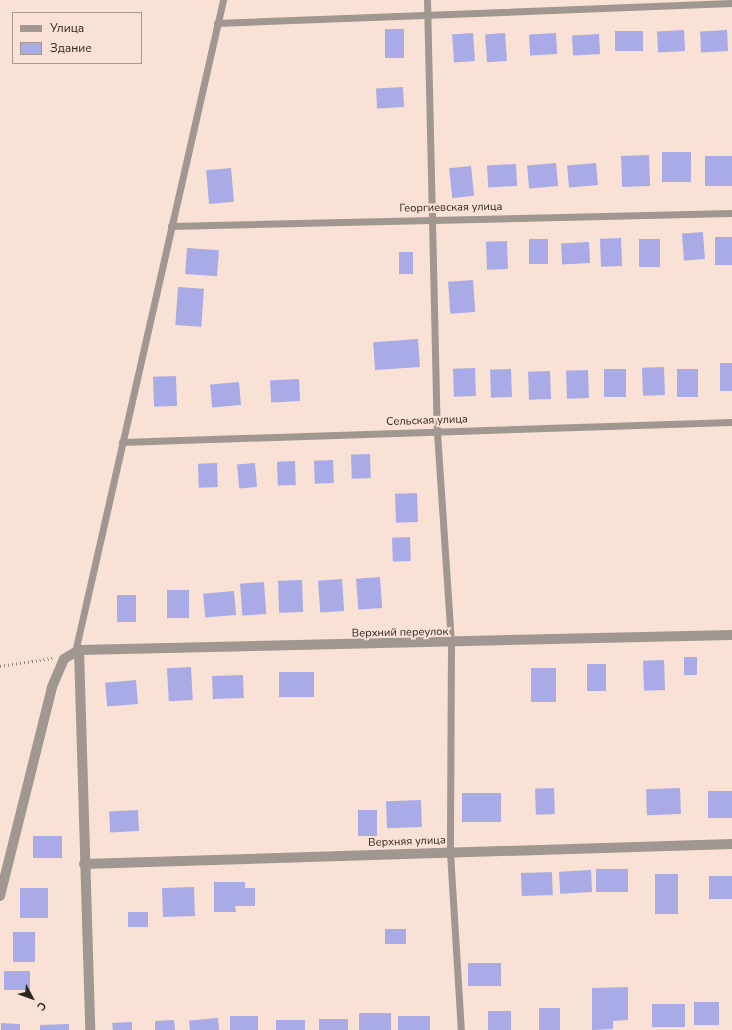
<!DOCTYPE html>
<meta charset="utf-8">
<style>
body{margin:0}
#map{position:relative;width:732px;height:1030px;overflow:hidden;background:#f9e2d5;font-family:"Nunito Sans",sans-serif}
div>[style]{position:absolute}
.building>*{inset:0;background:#a8abe6;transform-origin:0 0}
.path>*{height:2.5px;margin-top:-1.25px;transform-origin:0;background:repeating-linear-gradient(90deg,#95867d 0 1px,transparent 0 4px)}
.service>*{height:7px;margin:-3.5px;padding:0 3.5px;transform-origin:3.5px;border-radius:3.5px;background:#a09791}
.minor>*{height:10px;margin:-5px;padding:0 5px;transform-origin:5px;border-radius:5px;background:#a09791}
span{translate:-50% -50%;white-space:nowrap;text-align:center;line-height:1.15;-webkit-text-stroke:4px #f9e2d5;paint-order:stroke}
.street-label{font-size:11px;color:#2e2621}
.legend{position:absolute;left:12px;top:12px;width:130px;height:52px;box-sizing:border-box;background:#f9e2d5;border:1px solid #a8978d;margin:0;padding:5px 7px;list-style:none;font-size:12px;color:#2e2621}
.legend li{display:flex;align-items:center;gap:8px;height:20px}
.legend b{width:20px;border:1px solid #a8978d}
.north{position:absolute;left:12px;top:978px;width:40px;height:40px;-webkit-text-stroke:3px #f9e2d5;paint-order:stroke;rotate:131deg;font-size:11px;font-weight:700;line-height:16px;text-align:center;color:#2e2621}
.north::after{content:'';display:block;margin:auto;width:14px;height:18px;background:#2e2621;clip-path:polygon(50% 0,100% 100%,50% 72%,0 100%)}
</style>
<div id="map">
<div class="building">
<i style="left:385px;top:29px;width:19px;height:29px"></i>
<i style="left:684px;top:30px;width:21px;height:27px;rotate:87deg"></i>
<i style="left:727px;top:30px;width:21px;height:27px;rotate:87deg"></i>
<i style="left:643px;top:31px;width:20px;height:28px;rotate:90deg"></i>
<i style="left:473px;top:33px;width:28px;height:21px;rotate:86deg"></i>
<i style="left:505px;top:33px;width:28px;height:20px;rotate:86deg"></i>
<i style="left:556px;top:33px;width:21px;height:27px;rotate:87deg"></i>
<i style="left:599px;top:34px;width:20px;height:27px;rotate:87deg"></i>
<i style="left:403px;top:87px;width:20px;height:27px;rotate:87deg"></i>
<i style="left:691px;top:152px;width:30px;height:29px;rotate:90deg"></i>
<i style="left:649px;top:155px;width:31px;height:28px;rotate:88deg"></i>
<i style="left:732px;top:156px;width:30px;height:27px;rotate:90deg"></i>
<i style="left:556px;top:163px;width:23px;height:29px;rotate:85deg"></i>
<i style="left:596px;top:163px;width:22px;height:29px;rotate:85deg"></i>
<i style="left:516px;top:164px;width:22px;height:29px;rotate:87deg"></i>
<i style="left:471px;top:166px;width:30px;height:22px;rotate:84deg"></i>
<i style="left:231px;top:168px;width:34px;height:25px;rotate:85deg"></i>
<i style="left:703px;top:232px;width:27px;height:21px;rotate:86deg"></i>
<i style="left:732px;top:237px;width:28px;height:17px;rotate:90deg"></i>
<i style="left:621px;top:238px;width:28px;height:21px;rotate:88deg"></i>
<i style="left:548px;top:239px;width:25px;height:19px;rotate:90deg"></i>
<i style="left:639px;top:239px;width:21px;height:28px"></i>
<i style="left:507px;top:241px;width:28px;height:21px;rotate:88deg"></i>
<i style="left:589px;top:242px;width:21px;height:28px;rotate:87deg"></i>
<i style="left:187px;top:248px;width:32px;height:26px;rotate:4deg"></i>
<i style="left:399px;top:252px;width:14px;height:22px"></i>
<i style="left:473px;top:280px;width:32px;height:25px;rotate:86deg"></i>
<i style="left:178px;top:287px;width:26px;height:38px;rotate:4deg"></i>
<i style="left:418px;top:339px;width:28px;height:45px;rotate:86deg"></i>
<i style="left:720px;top:363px;width:12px;height:28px"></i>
<i style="left:664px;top:367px;width:28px;height:22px;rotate:88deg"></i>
<i style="left:475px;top:368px;width:28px;height:22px;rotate:88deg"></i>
<i style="left:511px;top:369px;width:28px;height:21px;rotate:88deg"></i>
<i style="left:604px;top:369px;width:22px;height:28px"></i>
<i style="left:677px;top:369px;width:21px;height:28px"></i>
<i style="left:588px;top:370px;width:28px;height:22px;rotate:88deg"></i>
<i style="left:550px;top:371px;width:28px;height:22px;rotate:88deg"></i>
<i style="left:176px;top:376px;width:30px;height:23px;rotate:88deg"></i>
<i style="left:299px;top:379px;width:22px;height:29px;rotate:87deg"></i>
<i style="left:239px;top:382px;width:23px;height:29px;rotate:85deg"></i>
<i style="left:370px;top:454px;width:24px;height:19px;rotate:88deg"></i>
<i style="left:333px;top:460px;width:23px;height:19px;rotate:88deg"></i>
<i style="left:295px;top:461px;width:24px;height:18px;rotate:88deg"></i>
<i style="left:217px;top:463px;width:24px;height:19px;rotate:88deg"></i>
<i style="left:255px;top:463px;width:24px;height:18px;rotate:85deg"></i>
<i style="left:417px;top:493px;width:29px;height:22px;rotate:88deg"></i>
<i style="left:410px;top:537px;width:24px;height:18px;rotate:88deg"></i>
<i style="left:380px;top:577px;width:31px;height:24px;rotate:86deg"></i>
<i style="left:342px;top:579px;width:32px;height:24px;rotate:86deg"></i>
<i style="left:302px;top:580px;width:32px;height:24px;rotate:88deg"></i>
<i style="left:264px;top:582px;width:32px;height:24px;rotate:86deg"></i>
<i style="left:167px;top:590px;width:22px;height:28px"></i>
<i style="left:234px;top:591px;width:24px;height:31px;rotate:85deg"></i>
<i style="left:117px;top:595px;width:19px;height:27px"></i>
<i style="left:684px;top:657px;width:13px;height:18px"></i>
<i style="left:664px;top:660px;width:30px;height:21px;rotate:88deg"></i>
<i style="left:606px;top:664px;width:27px;height:19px;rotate:90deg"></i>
<i style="left:191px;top:667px;width:33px;height:24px;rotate:87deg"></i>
<i style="left:556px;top:668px;width:34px;height:25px;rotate:90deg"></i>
<i style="left:314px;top:672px;width:25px;height:35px;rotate:90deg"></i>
<i style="left:243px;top:675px;width:23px;height:31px;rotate:88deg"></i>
<i style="left:136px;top:680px;width:24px;height:31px;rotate:85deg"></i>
<i style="left:554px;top:788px;width:26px;height:19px;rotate:88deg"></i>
<i style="left:680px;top:788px;width:26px;height:34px;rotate:88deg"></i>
<i style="left:708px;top:791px;width:24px;height:27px"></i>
<i style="left:462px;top:793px;width:39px;height:29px"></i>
<i style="left:421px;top:800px;width:27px;height:35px;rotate:88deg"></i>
<i style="left:138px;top:810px;width:21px;height:29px;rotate:87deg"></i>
<i style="left:358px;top:810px;width:19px;height:26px"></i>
<i style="left:62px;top:836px;width:22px;height:29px;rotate:90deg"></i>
<i style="left:628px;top:869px;width:23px;height:32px;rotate:90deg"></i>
<i style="left:591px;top:870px;width:22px;height:32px;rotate:87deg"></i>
<i style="left:552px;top:872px;width:23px;height:31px;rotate:88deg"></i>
<i style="left:655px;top:874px;width:23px;height:40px"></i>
<i style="left:732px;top:876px;width:23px;height:23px;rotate:90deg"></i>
<i style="clip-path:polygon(214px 882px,245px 882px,245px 888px,255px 888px,255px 906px,235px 906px,236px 912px,214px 912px)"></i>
<i style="left:194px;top:887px;width:29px;height:32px;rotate:88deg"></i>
<i style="left:20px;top:888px;width:28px;height:30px"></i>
<i style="left:128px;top:912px;width:20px;height:15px"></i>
<i style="left:406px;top:929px;width:15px;height:21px;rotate:90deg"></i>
<i style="left:13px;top:932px;width:22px;height:30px"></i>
<i style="left:501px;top:963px;width:23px;height:33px;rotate:90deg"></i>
<i style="left:4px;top:971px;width:26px;height:19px"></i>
<i style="clip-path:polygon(628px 987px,628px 1020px,613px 1021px,613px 1029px,592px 1030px,592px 988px)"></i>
<i style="left:719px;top:1002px;width:23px;height:25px;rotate:90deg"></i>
<i style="left:652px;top:1004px;width:33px;height:23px"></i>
<i style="left:539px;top:1008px;width:21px;height:22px"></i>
<i style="left:511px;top:1011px;width:19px;height:23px;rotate:90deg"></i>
<i style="left:391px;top:1013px;width:17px;height:32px;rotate:90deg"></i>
<i style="left:230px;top:1016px;width:28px;height:14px"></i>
<i style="left:398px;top:1016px;width:32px;height:14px"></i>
<i style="left:218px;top:1018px;width:12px;height:29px;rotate:85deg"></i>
<i style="left:319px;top:1019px;width:29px;height:11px"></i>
<i style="clip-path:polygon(174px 1020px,175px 1030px,155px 1030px,155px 1021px)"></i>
<i style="left:276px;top:1020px;width:29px;height:10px"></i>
<i style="clip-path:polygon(132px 1022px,132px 1030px,113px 1030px,112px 1023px)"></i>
<i style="clip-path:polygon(1px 1023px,20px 1024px,20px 1030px,1px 1030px)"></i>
<i style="clip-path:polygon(69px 1024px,69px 1030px,40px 1030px,40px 1025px)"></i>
</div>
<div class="path">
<i style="left:0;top:666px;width:53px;rotate:-8.7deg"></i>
</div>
<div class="service">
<i style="left:427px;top:0;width:432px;rotate:88.7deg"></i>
<i style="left:437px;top:432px;width:212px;rotate:86.2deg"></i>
<i style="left:451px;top:644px;width:208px;rotate:90.3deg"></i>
<i style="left:450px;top:852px;width:178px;rotate:86.5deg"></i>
<i style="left:217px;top:23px;width:515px;rotate:-2.22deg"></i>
<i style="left:171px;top:226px;width:561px;rotate:-1.33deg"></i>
<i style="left:122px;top:442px;width:610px;rotate:-1.88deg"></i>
<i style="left:75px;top:652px;width:669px;rotate:-77.21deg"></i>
</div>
<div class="minor">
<i style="left:79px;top:650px;width:380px;rotate:88.3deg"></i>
<i style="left:84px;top:864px;width:648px;rotate:-1.77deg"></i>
<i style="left:0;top:896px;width:215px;rotate:-76deg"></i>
<i style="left:52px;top:687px;width:30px;rotate:-67deg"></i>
<i style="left:64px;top:659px;width:17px;rotate:-31deg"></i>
<i style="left:79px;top:650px;width:653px;rotate:-1.32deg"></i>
</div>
<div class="street-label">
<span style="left:451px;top:208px;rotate:-1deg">Георгиевская улица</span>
<span style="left:427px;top:421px;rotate:-2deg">Сельская улица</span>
<span style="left:400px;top:633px;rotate:-1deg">Верхний переулок</span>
<span style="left:407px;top:842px;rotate:-2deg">Верхняя улица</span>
</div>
<ul class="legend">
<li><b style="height:5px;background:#a09791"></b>Улица</li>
<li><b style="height:11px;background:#a8abe6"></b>Здание</li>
</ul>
<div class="north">С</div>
</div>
